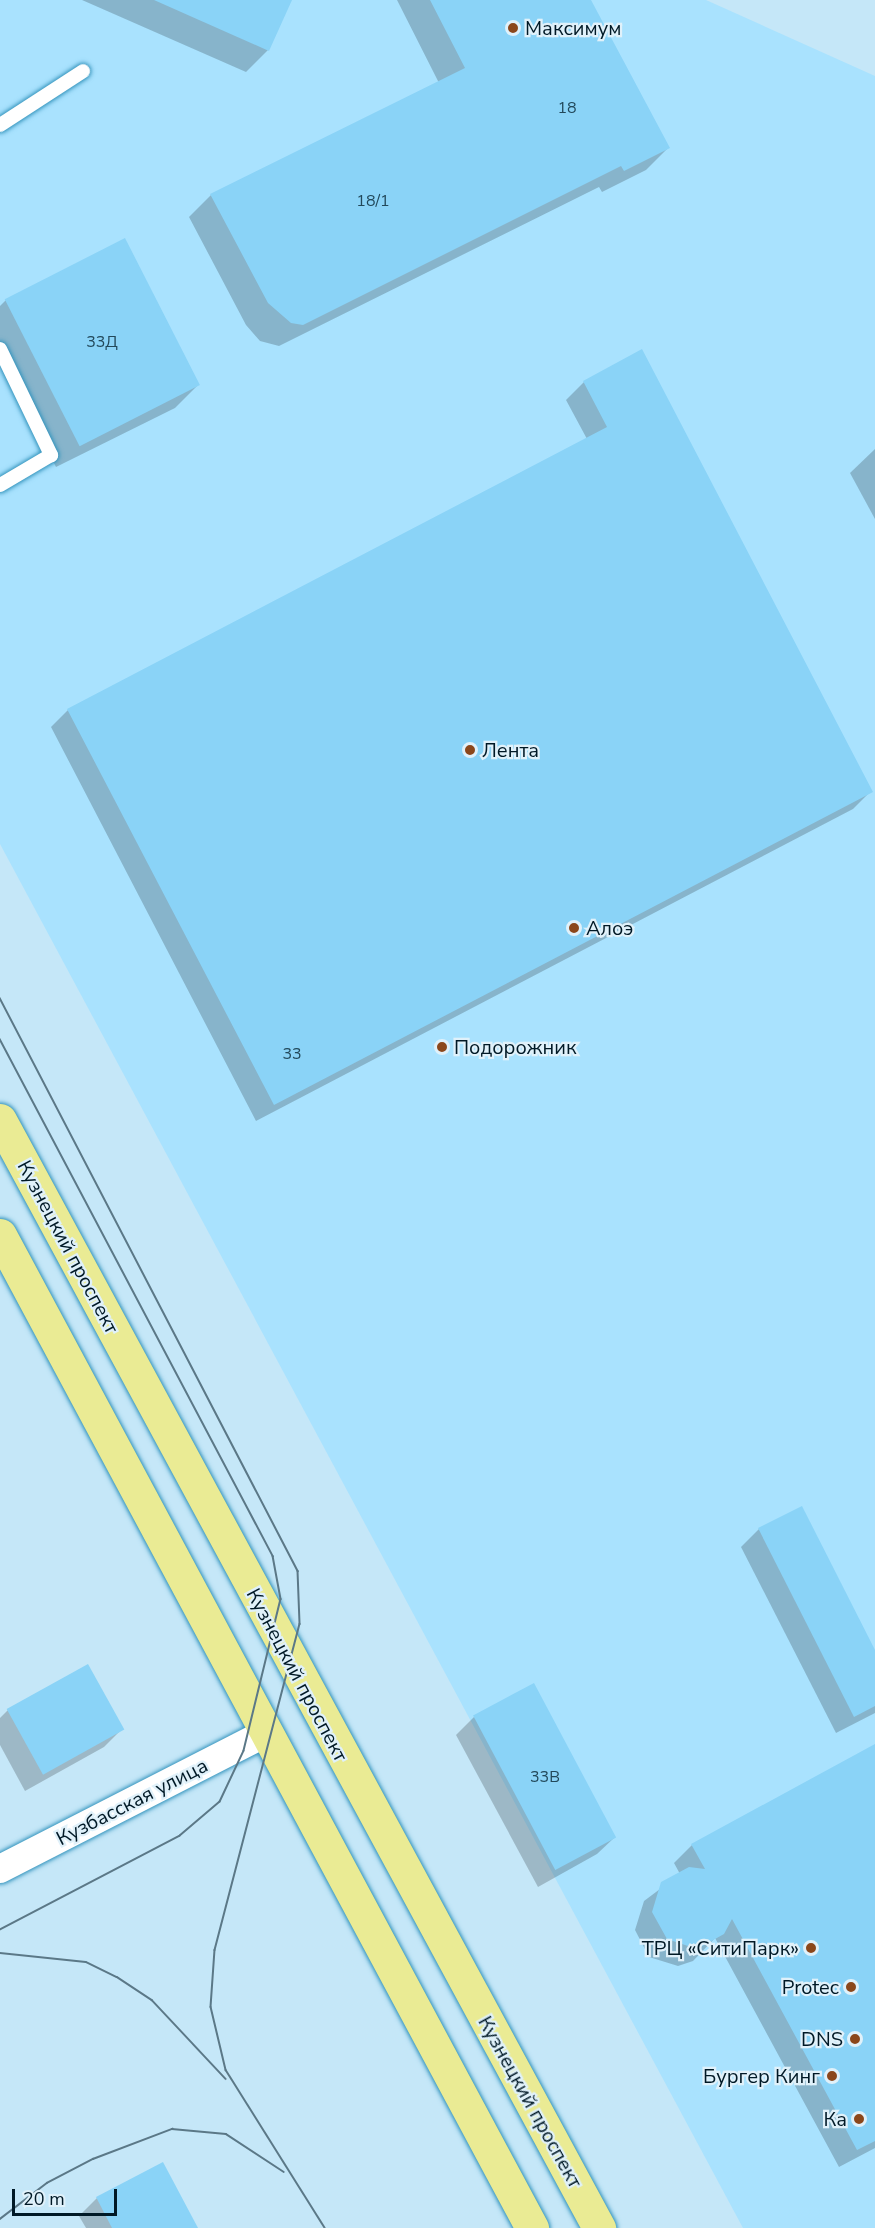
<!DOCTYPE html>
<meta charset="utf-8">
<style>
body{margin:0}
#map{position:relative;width:875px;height:2228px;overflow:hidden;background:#c5e7f8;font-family:"Nunito Sans",sans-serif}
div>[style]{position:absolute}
.built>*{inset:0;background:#a9e2fe}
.shadow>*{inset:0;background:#0003}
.building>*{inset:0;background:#8ad3f7;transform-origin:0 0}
.roads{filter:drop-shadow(0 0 2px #3494bd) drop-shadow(0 0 2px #3494bd)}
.service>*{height:14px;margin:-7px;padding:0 7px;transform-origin:7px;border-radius:7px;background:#fff}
.minor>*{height:28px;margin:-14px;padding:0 14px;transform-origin:14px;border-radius:14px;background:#fff}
.primary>*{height:33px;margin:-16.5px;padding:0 16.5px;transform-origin:16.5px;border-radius:16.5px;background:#eaeb94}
.tram>*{height:1.5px;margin:-0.75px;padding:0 0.75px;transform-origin:0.75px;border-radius:0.75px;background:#5b7887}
.dots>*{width:16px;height:16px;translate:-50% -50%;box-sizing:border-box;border:3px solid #e0f1fa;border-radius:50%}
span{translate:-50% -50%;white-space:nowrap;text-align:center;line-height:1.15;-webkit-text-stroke:4.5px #e0f1fa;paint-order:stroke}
.number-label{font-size:16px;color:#22485a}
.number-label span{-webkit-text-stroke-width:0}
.poi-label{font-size:20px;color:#001926}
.left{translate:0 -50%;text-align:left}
.right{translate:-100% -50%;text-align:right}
.street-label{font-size:20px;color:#001926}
.scale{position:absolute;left:12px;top:2189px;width:105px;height:27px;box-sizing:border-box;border:3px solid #001926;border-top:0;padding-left:8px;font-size:18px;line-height:21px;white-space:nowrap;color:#001926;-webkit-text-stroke:4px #e0f1fa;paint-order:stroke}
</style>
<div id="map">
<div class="built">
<i style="clip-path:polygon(0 0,706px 0,875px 76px,875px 2228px,743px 2228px,0 844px)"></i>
</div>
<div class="shadow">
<i style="clip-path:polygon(82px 0,291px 0,268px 50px,246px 72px)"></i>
<i style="clip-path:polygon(397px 0,590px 0,668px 148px,646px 170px,602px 192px,599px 187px,279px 346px,260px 341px,246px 325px,189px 217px,211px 195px,439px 83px)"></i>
<i style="clip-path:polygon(6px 300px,197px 386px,175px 408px,56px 467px,0 354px,0 306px)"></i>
<i style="clip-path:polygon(584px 382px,871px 791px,853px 809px,256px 1121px,51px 727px,68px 710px,587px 439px,566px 400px)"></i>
<i style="clip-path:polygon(875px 449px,875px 519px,850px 473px)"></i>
<i style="clip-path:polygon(759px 1529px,875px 1653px,875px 1713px,836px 1733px,741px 1547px)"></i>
<i style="clip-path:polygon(533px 1685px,615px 1837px,597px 1854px,538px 1887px,456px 1735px,474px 1717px)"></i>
<i style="clip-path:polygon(8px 1710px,122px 1729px,104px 1747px,25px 1791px,0 1745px,0 1718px)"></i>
<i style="clip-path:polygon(875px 1745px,875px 2148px,839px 2167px,715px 1938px,693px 1961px,678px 1966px,649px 1957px,635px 1930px,644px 1901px,680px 1874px,674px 1863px,692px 1845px)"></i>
<i style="clip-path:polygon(97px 2198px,196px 2228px,86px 2228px,79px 2216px)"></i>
</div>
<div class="building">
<i style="clip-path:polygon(154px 0,292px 0,269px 51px)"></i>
<i style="clip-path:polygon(430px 0,591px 0,670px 148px,624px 171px,621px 166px,303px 325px,291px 323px,268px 303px,210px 194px,465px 68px)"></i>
<i style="left:125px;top:238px;width:165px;height:135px;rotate:63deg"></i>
<i style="clip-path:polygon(642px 349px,873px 792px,274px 1105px,67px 709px,607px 427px,583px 381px)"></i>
<i style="clip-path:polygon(802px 1506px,875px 1650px,875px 1706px,854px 1717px,758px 1528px)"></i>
<i style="left:88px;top:1664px;width:75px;height:93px;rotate:61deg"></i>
<i style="left:534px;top:1683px;width:175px;height:69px;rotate:62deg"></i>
<i style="clip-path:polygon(875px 1744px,875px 2141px,857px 2150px,732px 1919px,724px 1934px,697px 1949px,667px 1939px,652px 1912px,661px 1882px,689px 1867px,705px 1869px,691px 1844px)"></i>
<i style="clip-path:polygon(163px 2162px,198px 2228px,112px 2228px,96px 2197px)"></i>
</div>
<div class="roads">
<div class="service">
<i style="left:0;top:125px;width:99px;rotate:-33deg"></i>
<i style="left:0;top:349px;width:118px;rotate:64.3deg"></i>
<i style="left:51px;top:455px;width:59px;rotate:149.5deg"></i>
</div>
<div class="minor">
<i style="left:0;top:1869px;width:297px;rotate:-27.1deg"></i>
</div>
<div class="primary">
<i style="left:0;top:1120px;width:1260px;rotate:61.6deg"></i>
<i style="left:0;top:1235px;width:1127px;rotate:61.82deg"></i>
</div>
</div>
<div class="tram">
<i style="left:0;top:998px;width:646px;rotate:62.52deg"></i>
<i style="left:298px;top:1571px;width:53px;rotate:87.8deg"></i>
<i style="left:300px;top:1624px;width:337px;rotate:104.6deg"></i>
<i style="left:215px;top:1950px;width:57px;rotate:94deg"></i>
<i style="left:211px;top:2007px;width:65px;rotate:76.6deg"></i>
<i style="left:226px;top:2070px;width:186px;rotate:57.9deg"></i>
<i style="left:0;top:1039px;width:585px;rotate:62.16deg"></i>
<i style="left:273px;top:1556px;width:44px;rotate:79.5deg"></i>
<i style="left:281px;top:1599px;width:156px;rotate:103.7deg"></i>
<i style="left:244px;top:1751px;width:56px;rotate:115.2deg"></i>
<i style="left:220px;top:1802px;width:52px;rotate:139.6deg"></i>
<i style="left:180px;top:1836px;width:203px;rotate:152.4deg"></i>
<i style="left:0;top:1953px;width:86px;rotate:6deg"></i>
<i style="left:86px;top:1962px;width:34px;rotate:26deg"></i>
<i style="left:117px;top:1977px;width:42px;rotate:33.3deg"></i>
<i style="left:152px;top:2000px;width:108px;rotate:46.9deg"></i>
<i style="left:0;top:2219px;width:59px;rotate:-37.5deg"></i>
<i style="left:47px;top:2183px;width:52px;rotate:-27.6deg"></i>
<i style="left:93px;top:2159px;width:85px;rotate:-20.8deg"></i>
<i style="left:172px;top:2129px;width:54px;rotate:5.3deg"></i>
<i style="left:226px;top:2134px;width:69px;rotate:33.2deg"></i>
</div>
<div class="dots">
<i style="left:513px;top:28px;background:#8b471b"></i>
<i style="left:470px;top:750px;background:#8b471b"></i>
<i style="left:574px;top:928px;background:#8b471b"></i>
<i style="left:442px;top:1047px;background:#8b471b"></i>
<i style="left:811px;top:1948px;background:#8b471b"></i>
<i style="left:851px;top:1987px;background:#8b471b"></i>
<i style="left:855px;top:2039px;background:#8b471b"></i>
<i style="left:832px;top:2076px;background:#8b471b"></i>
<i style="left:859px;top:2119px;background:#8b471b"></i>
</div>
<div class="number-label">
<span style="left:567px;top:108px">18</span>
<span style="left:373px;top:201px">18/1</span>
<span style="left:102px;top:342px">33Д</span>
<span style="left:292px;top:1054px">33</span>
<span style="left:545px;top:1777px">33В</span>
</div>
<div class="poi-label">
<span class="left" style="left:525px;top:28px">Максимум</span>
<span class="left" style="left:482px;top:750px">Лента</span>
<span class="left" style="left:586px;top:928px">Алоэ</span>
<span class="left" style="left:454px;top:1047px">Подорожник</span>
<span class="right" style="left:799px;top:1948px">ТРЦ «СитиПарк»</span>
<span class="right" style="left:839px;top:1987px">Protec</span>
<span class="right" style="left:843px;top:2039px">DNS</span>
<span class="right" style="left:820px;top:2076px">Бургер Кинг</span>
<span class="right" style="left:847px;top:2119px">Ка</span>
</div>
<div class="street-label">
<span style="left:68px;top:1247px;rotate:62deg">Кузнецкий проспект</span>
<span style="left:297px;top:1675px;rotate:62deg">Кузнецкий проспект</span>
<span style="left:132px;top:1802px;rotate:-27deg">Кузбасская улица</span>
<span style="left:530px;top:2102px;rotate:61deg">Кузнецкий проспект</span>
</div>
<div class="scale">20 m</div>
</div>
